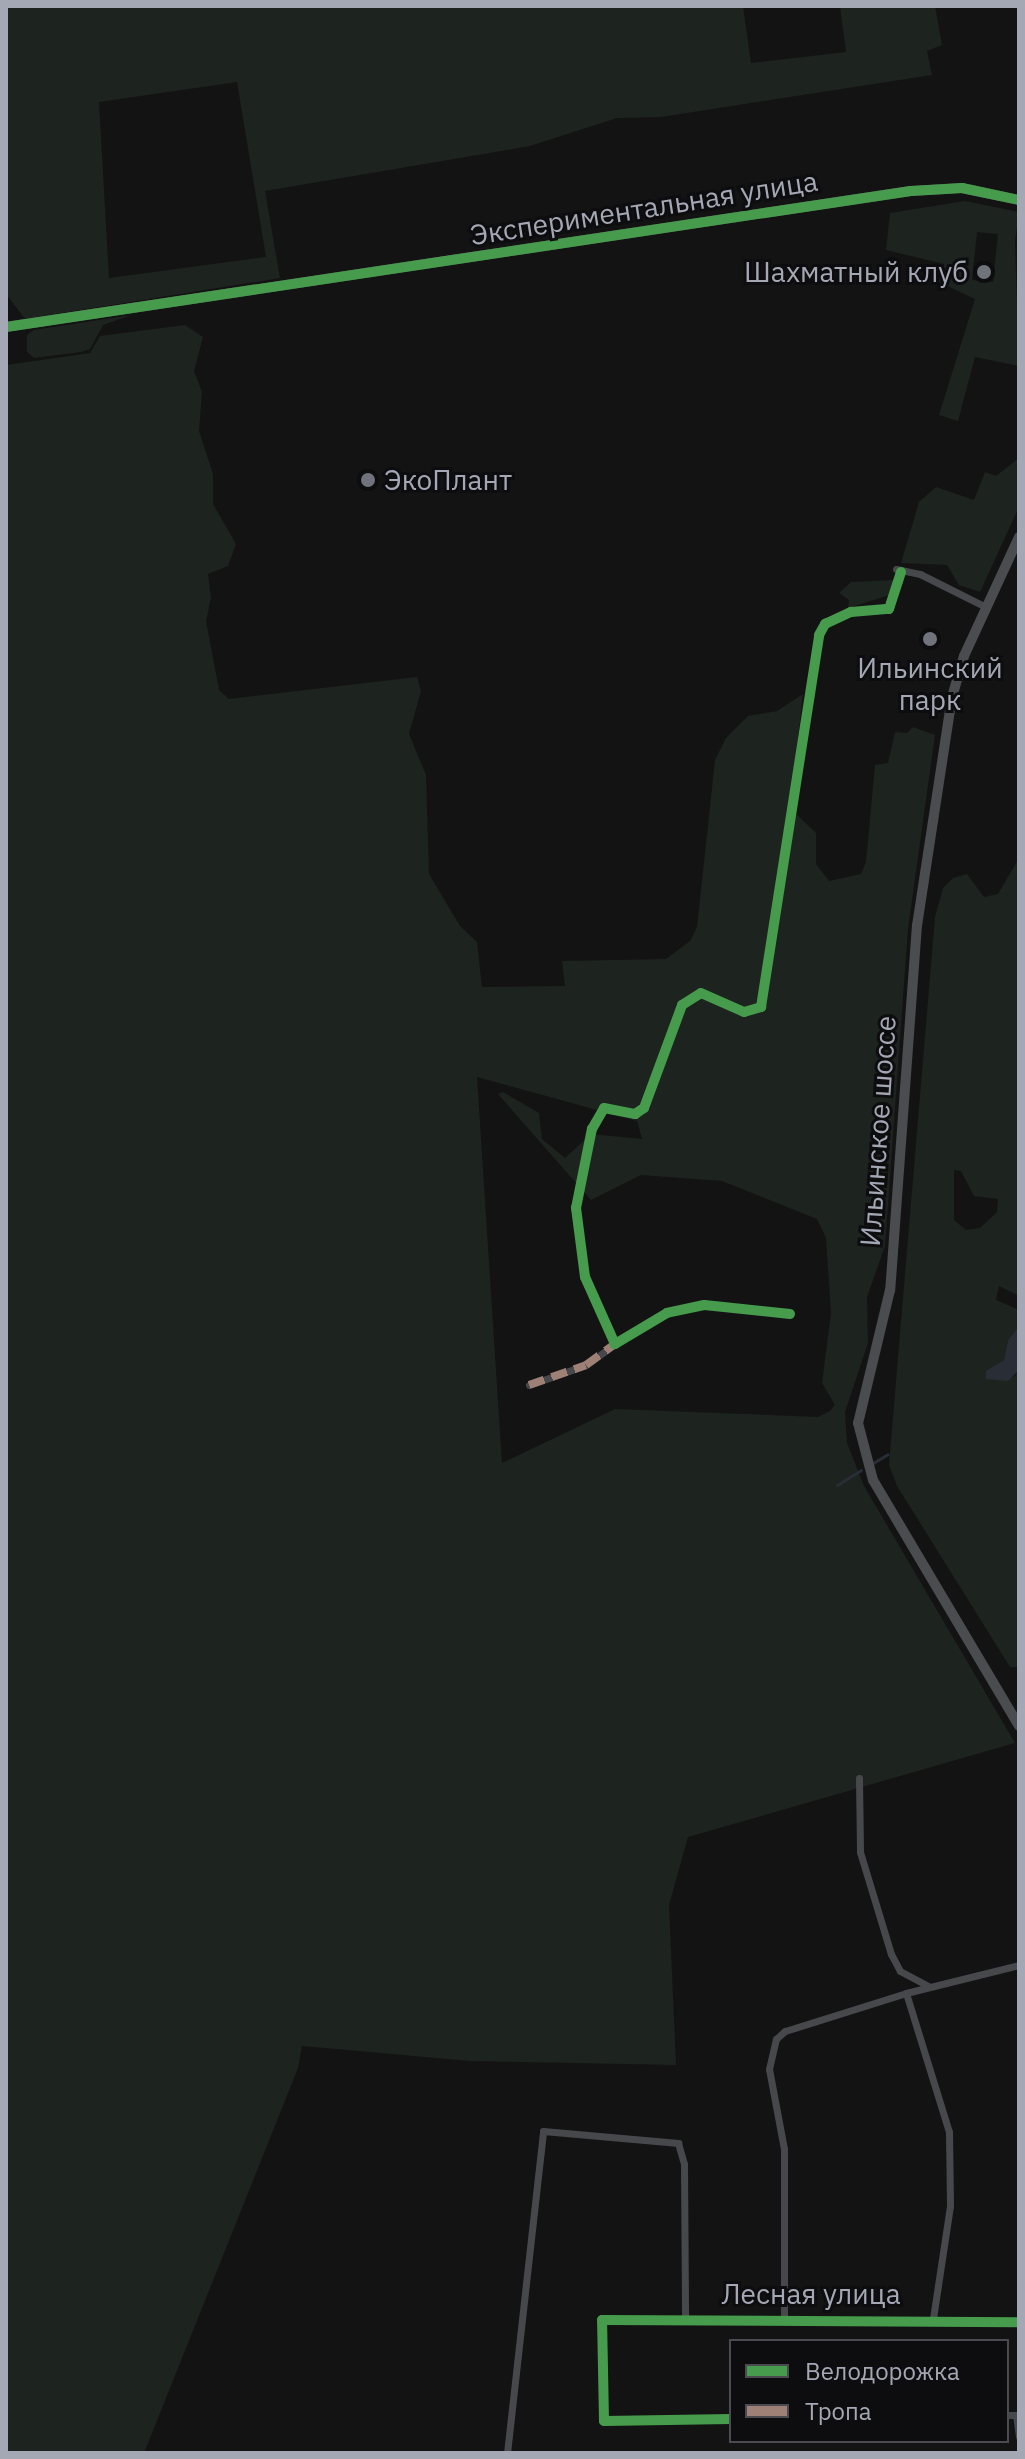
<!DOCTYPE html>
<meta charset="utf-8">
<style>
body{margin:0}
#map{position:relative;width:1025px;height:2459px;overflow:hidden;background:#131313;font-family:"IBM Plex Sans",sans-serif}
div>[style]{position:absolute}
.green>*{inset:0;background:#1d231e}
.water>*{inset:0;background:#292e36}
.stream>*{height:3px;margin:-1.5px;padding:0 1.5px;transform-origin:1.5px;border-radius:1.5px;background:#292e36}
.street>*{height:7px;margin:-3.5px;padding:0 3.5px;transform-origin:3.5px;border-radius:3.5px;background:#47484b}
.secondary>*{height:10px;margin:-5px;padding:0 5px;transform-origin:5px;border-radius:5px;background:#4b4c4f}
.quiet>*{height:8px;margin-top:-4px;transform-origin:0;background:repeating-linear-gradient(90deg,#9e8076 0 16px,transparent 0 24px)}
.cycleway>*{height:10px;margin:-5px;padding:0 5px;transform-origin:5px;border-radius:5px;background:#469c4c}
.dots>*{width:22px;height:22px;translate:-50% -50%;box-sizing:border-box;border:4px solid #0d0d0f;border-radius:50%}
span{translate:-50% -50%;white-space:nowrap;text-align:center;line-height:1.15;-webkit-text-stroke:6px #0d0d0f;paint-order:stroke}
.street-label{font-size:28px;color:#a4a7b4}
.poi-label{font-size:28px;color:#a4a7b4}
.right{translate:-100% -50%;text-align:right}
.left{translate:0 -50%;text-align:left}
.frame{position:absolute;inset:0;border:8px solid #a4a7b4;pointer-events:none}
.legend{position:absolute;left:729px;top:2339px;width:280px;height:104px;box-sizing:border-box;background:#0d0d0f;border:2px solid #494b51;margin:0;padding:10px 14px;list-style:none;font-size:24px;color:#a4a7b4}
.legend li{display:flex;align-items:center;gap:16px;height:40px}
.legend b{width:40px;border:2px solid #494b51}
</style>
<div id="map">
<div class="green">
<i style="clip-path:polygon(evenodd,6px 6px,743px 6px,751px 63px,846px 52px,840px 6px,935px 6px,942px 45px,927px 51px,932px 75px,661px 117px,617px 118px,530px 146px,265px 191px,280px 278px,25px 319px,6px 294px,6px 6px,237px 82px,266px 257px,109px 278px,99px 102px,237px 82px)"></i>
<i style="clip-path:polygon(evenodd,965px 201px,1019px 212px,1015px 241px,1019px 366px,975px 357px,958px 421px,939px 415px,975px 299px,939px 282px,944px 264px,886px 250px,890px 213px,965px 201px,977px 232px,998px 234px,993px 282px,972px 280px,977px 232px)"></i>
<i style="clip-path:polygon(131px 315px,103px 325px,90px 349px,81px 352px,34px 358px,27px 352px,27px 335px,34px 330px)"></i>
<i style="clip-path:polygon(evenodd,185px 325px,203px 337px,194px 371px,202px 392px,199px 431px,213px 474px,213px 504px,236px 544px,228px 566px,208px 574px,211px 598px,206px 621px,219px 690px,229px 699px,417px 677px,421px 691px,409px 734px,426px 775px,429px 874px,460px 926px,477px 942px,482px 987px,565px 986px,562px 961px,666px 959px,690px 941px,697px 927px,715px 760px,726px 738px,748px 716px,777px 711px,803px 694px,790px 808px,816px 833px,816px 864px,829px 881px,861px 874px,866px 862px,875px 765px,888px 763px,895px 732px,907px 733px,913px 727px,935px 735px,908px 929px,885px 1246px,867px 1297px,868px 1343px,845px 1412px,847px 1443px,864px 1486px,1015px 1743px,688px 1837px,669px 1905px,676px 2065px,470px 2061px,302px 2046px,298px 2068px,144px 2453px,6px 2453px,6px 365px,90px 353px,100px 336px,185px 325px,477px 1077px,637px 1121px,642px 1139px,591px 1134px,565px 1158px,542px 1139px,539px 1113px,503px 1092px,498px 1094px,591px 1200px,641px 1175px,722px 1181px,817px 1219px,826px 1238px,831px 1313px,822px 1383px,835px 1405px,830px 1411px,818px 1417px,615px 1409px,502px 1463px,477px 1077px)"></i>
<i style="clip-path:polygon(1019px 458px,1019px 507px,980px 592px,959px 585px,947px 565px,901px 563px,919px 502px,936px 487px,974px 500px,985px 472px,996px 476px)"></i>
<i style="clip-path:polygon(894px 580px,893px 594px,848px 608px,849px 600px,839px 593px,851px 582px)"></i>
<i style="clip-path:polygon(evenodd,1019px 858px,1019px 1296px,999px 1286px,996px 1300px,1017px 1309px,1019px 1326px,1008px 1340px,1004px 1360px,992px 1368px,1014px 1377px,1019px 1370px,1019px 1667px,1010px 1667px,897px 1486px,889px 1465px,935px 917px,943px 888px,953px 878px,967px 874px,984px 897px,998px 894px,1019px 858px,954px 1170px,961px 1171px,974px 1196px,998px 1199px,997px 1212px,980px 1228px,966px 1230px,954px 1220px,954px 1170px)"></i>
</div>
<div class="water">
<i style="clip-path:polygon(1019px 1326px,1019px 1370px,1008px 1381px,986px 1379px,986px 1371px,1004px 1360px,1008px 1340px)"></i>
</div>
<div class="stream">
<i style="left:873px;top:1463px;width:17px;rotate:-31deg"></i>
<i style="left:837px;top:1485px;width:28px;rotate:-32deg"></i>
</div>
<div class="street">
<i style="left:896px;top:569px;width:25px;rotate:12deg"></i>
<i style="left:920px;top:574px;width:74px;rotate:26.6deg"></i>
<i style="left:790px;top:1314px;width:86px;rotate:-174deg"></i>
<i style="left:704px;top:1305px;width:38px;rotate:168deg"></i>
<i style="left:667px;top:1313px;width:61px;rotate:149.2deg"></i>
<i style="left:615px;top:1344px;width:73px;rotate:-114.1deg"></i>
<i style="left:585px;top:1277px;width:70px;rotate:-97.4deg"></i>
<i style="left:576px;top:1208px;width:81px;rotate:-78.6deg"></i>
<i style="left:592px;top:1129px;width:24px;rotate:-60deg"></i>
<i style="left:604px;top:1108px;width:32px;rotate:11deg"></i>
<i style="left:635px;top:1114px;width:11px;rotate:-34deg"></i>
<i style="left:644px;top:1108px;width:110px;rotate:-69.7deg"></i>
<i style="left:682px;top:1005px;width:22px;rotate:-32deg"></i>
<i style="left:701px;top:993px;width:47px;rotate:23.8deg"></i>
<i style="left:744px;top:1012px;width:18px;rotate:-16deg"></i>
<i style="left:761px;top:1007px;width:376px;rotate:-81.1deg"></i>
<i style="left:819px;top:635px;width:13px;rotate:-61deg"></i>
<i style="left:825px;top:624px;width:29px;rotate:-25deg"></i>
<i style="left:851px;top:612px;width:38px;rotate:-5deg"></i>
<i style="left:889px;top:609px;width:39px;rotate:-72deg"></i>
<i style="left:529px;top:1385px;width:60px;rotate:-19.3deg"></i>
<i style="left:586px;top:1365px;width:36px;rotate:-36deg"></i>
<i style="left:859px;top:1778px;width:74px;rotate:89.2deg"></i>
<i style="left:860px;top:1852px;width:107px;rotate:73.1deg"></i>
<i style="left:891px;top:1954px;width:19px;rotate:62deg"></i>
<i style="left:900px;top:1971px;width:32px;rotate:28deg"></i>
<i style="left:906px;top:1993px;width:145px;rotate:72.8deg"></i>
<i style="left:949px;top:2132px;width:74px;rotate:89.2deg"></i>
<i style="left:950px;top:2206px;width:114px;rotate:98.6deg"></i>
<i style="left:784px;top:2320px;width:171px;rotate:-90deg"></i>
<i style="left:784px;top:2149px;width:81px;rotate:-100.6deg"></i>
<i style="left:769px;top:2069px;width:31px;rotate:-77deg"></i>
<i style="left:776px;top:2039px;width:12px;rotate:-42deg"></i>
<i style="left:785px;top:2031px;width:127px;rotate:-17.4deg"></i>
<i style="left:906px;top:1993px;width:116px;rotate:-13.9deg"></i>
<i style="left:1007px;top:2415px;width:9px"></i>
<i style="left:1016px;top:2415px;width:22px;rotate:82deg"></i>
<i style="left:731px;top:2419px;width:127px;rotate:179.1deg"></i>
<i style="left:604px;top:2421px;width:101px;rotate:-91.1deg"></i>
<i style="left:602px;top:2320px;width:417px;rotate:0.3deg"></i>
<i style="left:507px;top:2453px;width:324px;rotate:-83.6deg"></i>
<i style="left:543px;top:2131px;width:136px;rotate:5.1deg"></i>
<i style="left:678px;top:2143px;width:22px;rotate:74deg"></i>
<i style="left:684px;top:2164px;width:154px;rotate:89.6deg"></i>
</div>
<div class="secondary">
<i style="left:6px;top:327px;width:915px;rotate:-8.55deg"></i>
<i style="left:911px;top:191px;width:51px;rotate:-3.4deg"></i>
<i style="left:962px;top:188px;width:58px;rotate:11.9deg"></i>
<i style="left:1019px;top:537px;width:131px;rotate:114.8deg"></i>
<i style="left:964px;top:656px;width:43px;rotate:106.3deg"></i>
<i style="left:952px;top:697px;width:231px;rotate:98.7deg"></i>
<i style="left:917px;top:925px;width:366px;rotate:94.2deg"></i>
<i style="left:890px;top:1290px;width:137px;rotate:103.5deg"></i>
<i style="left:858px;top:1423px;width:59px;rotate:75.3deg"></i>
<i style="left:873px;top:1480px;width:286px;rotate:59.3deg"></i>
</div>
<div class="quiet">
<i style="left:529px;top:1385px;width:60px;rotate:-19.3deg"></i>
<i style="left:586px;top:1365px;width:36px;rotate:-36deg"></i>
</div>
<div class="cycleway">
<i style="left:6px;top:327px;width:915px;rotate:-8.55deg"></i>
<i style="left:911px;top:191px;width:51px;rotate:-3.4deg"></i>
<i style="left:962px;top:188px;width:58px;rotate:11.9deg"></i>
<i style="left:790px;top:1314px;width:86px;rotate:-174deg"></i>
<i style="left:704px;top:1305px;width:38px;rotate:168deg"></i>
<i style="left:667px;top:1313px;width:61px;rotate:149.2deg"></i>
<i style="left:615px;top:1344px;width:73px;rotate:-114.1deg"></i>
<i style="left:585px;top:1277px;width:70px;rotate:-97.4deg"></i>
<i style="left:576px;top:1208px;width:81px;rotate:-78.6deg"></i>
<i style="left:592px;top:1129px;width:24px;rotate:-60deg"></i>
<i style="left:604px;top:1108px;width:32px;rotate:11deg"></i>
<i style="left:635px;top:1114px;width:11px;rotate:-34deg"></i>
<i style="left:644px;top:1108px;width:110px;rotate:-69.7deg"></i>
<i style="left:682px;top:1005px;width:22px;rotate:-32deg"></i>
<i style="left:701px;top:993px;width:47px;rotate:23.8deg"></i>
<i style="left:744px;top:1012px;width:18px;rotate:-16deg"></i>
<i style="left:761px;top:1007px;width:376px;rotate:-81.1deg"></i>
<i style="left:819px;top:635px;width:13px;rotate:-61deg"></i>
<i style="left:825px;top:624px;width:29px;rotate:-25deg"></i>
<i style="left:851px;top:612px;width:38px;rotate:-5deg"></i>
<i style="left:889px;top:609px;width:39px;rotate:-72deg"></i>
<i style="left:731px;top:2419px;width:127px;rotate:179.1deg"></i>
<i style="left:604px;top:2421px;width:101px;rotate:-91.1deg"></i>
<i style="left:602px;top:2320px;width:417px;rotate:0.3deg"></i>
</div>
<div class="dots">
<i style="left:984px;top:272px;background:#71737c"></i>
<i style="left:368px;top:480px;background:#71737c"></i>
<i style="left:930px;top:639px;background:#71737c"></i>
</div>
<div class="street-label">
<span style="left:644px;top:208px;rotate:-9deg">Экспериментальная улица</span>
<span style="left:878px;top:1131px;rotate:-86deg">Ильинское шоссе</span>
<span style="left:811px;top:2294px">Лесная улица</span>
</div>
<div class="poi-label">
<span class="right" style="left:968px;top:272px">Шахматный клуб</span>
<span class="left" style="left:384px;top:480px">ЭкоПлант</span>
<span style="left:930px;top:684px">Ильинский<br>парк</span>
</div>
<div class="frame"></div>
<ul class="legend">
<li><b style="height:10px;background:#469c4c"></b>Велодорожка</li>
<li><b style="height:10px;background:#9e8076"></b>Тропа</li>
</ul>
</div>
